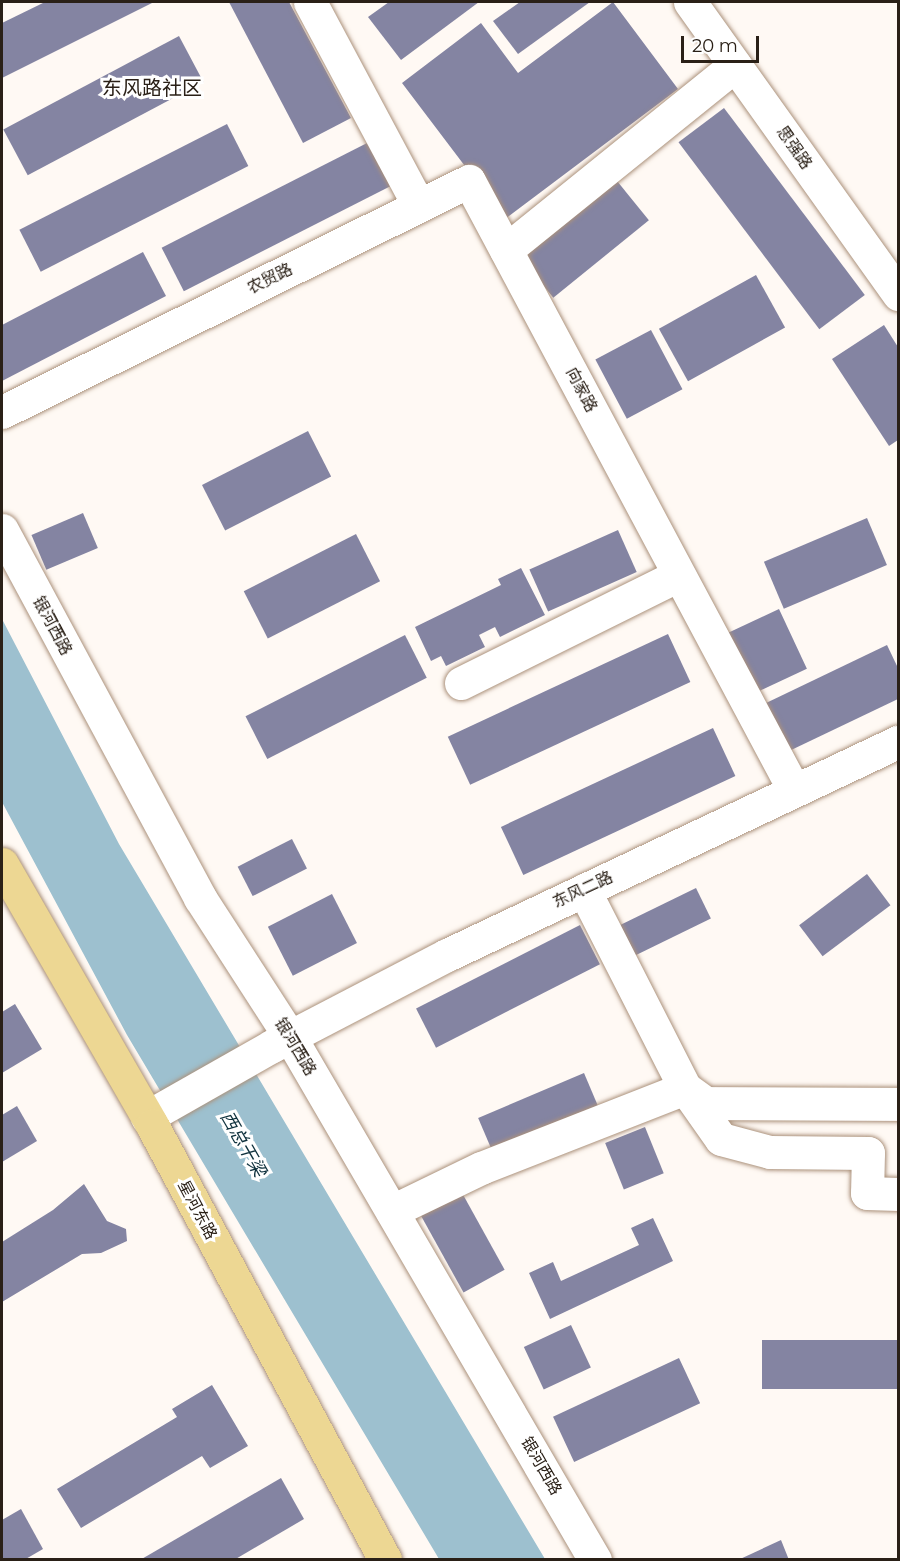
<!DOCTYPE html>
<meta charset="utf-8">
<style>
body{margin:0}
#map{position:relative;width:900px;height:1561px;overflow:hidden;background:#fff9f4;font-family:Montserrat,"Noto Sans SC",sans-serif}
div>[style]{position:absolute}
.water>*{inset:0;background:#9dc0cf}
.building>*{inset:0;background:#8484a2;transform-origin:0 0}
.roads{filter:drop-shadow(0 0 2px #ac927c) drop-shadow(0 0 2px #ac927c)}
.minor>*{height:33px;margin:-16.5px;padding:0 16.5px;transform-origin:16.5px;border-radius:16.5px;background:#fff}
.major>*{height:33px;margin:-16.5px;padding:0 16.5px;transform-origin:16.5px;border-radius:16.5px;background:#edd793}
span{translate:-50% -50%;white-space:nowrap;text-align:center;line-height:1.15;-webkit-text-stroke:6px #fff;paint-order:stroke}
.street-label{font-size:16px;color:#2a2017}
.water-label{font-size:18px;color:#0f313d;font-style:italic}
.quarter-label{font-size:20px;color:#2a2017}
.frame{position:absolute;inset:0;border:3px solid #2a2017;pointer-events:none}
.scale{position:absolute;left:681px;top:36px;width:78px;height:27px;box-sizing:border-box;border:3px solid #2a2017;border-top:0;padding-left:8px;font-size:18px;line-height:21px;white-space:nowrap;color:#2a2017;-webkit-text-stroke:4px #fff;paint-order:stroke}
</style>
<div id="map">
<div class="water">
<i style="clip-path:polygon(2px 619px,119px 844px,545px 1559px,439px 1559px,127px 1035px,2px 802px)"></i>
</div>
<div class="building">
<i style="clip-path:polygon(45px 2px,154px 2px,2px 78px,2px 23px)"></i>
<i style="clip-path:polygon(229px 2px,289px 2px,351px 118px,303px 143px)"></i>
<i style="clip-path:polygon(389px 2px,479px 2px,401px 60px,368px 17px)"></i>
<i style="clip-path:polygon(520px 2px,590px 2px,518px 54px,493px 21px)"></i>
<i style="clip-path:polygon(613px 2px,678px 89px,505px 219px,402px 83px,481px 23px,518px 73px)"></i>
<i style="left:179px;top:36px;width:52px;height:199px;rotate:62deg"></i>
<i style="left:724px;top:108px;width:234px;height:57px;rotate:53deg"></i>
<i style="left:227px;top:124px;width:47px;height:233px;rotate:63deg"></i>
<i style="left:371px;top:141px;width:49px;height:235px;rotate:63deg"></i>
<i style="left:613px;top:176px;width:57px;height:123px;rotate:51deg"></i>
<i style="clip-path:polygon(143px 252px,166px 296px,2px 381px,2px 325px)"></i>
<i style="left:756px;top:275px;width:60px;height:111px;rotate:61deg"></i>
<i style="clip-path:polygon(884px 325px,898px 347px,898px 440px,889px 446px,832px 359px)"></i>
<i style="left:651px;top:330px;width:67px;height:63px;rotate:62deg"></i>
<i style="left:308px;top:431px;width:51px;height:119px;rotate:63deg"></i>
<i style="left:83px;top:513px;width:38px;height:56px;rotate:67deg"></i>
<i style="left:867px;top:518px;width:51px;height:112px;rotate:67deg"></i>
<i style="left:618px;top:530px;width:46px;height:97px;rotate:66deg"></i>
<i style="left:356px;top:534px;width:53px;height:126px;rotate:63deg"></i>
<i style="clip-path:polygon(521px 568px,545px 615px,500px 637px,495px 627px,479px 635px,485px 647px,446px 666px,441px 656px,431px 661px,415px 627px,501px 585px,498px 579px)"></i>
<i style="left:779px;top:609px;width:66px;height:56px;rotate:65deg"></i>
<i style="left:668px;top:634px;width:53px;height:243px;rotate:65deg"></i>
<i style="left:405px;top:635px;width:48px;height:179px;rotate:63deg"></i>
<i style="clip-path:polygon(887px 645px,898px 668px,898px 699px,787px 752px,764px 704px)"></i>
<i style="left:713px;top:728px;width:53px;height:234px;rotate:65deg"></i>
<i style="left:292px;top:839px;width:33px;height:61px;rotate:63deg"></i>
<i style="left:867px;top:874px;width:39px;height:85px;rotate:53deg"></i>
<i style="left:696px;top:888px;width:34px;height:90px;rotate:64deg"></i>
<i style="left:332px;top:894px;width:55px;height:72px;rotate:63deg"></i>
<i style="left:580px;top:925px;width:44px;height:184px;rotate:63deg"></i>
<i style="clip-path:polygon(15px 1004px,42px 1049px,2px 1073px,2px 1012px)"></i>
<i style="left:584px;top:1073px;width:48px;height:115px;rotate:67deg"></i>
<i style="clip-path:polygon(17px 1106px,37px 1141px,2px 1162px,2px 1115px)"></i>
<i style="left:645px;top:1127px;width:50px;height:43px;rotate:68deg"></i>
<i style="clip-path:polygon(84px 1184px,107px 1221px,126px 1229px,127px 1241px,101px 1253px,82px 1254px,2px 1302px,2px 1242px,53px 1210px)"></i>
<i style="left:461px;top:1191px;width:90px;height:47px;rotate:61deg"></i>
<i style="clip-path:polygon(653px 1218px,673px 1261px,550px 1319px,529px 1273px,553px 1262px,561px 1281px,639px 1245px,631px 1228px)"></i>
<i style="left:571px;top:1325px;width:47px;height:52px;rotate:65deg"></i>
<i style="left:898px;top:1340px;width:49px;height:136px;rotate:90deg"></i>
<i style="left:679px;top:1358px;width:50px;height:139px;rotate:65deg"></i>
<i style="clip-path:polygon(212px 1385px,248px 1446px,210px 1468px,202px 1456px,81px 1528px,57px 1489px,177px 1417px,172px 1409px)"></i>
<i style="clip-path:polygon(281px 1478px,304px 1519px,234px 1560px,140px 1560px)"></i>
<i style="clip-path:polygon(21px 1509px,43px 1549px,24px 1560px,2px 1560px,2px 1520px)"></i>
<i style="clip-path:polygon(781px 1540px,789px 1560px,738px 1560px)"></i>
</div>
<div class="roads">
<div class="minor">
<i style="left:310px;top:2px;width:231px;rotate:61.9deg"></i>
<i style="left:690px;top:2px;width:359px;rotate:54.5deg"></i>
<i style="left:506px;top:250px;width:294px;rotate:-38.9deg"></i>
<i style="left:2px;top:412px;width:521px;rotate:-26.32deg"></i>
<i style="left:469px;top:181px;width:690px;rotate:61.91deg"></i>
<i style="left:2px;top:530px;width:418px;rotate:61.7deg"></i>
<i style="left:200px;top:898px;width:171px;rotate:57.1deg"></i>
<i style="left:293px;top:1042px;width:600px;rotate:59.76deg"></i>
<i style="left:461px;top:683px;width:243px;rotate:-26.4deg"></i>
<i style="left:584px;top:890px;width:222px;rotate:63deg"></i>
<i style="left:685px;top:1088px;width:26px;rotate:36deg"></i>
<i style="left:706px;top:1103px;width:192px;rotate:0.3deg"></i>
<i style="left:147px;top:1117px;width:144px;rotate:-29.6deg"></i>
<i style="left:272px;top:1046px;width:197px;rotate:-27.5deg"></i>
<i style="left:447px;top:955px;width:499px;rotate:-25.3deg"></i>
<i style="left:392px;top:1211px;width:99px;rotate:-25.8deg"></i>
<i style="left:481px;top:1168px;width:219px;rotate:-21.4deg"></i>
<i style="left:685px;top:1088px;width:62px;rotate:54.8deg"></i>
<i style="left:721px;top:1139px;width:51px;rotate:14.9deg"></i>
<i style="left:770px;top:1152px;width:98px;rotate:0.6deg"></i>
<i style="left:868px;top:1153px;width:40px;rotate:91.4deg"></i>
<i style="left:867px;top:1193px;width:31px;rotate:2deg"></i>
</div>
<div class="major">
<i style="left:2px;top:864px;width:301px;rotate:60.1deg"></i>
<i style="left:152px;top:1125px;width:493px;rotate:61.8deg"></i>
</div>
</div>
<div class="street-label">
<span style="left:794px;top:148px;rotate:55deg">思强路</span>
<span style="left:270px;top:279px;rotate:-26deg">农贸路</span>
<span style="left:581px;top:390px;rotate:62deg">向家路</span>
<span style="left:52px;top:626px;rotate:62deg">银河西路</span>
<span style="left:583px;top:890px;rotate:-25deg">东风二路</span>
<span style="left:295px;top:1047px;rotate:59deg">银河西路</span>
<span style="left:197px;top:1210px;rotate:62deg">星河东路</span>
<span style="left:541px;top:1466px;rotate:60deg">银河西路</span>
</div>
<div class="water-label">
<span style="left:243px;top:1144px;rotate:60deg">西总干梁</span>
</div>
<div class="quarter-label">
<span style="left:152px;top:88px">东风路社区</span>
</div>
<div class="frame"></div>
<div class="scale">20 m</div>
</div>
